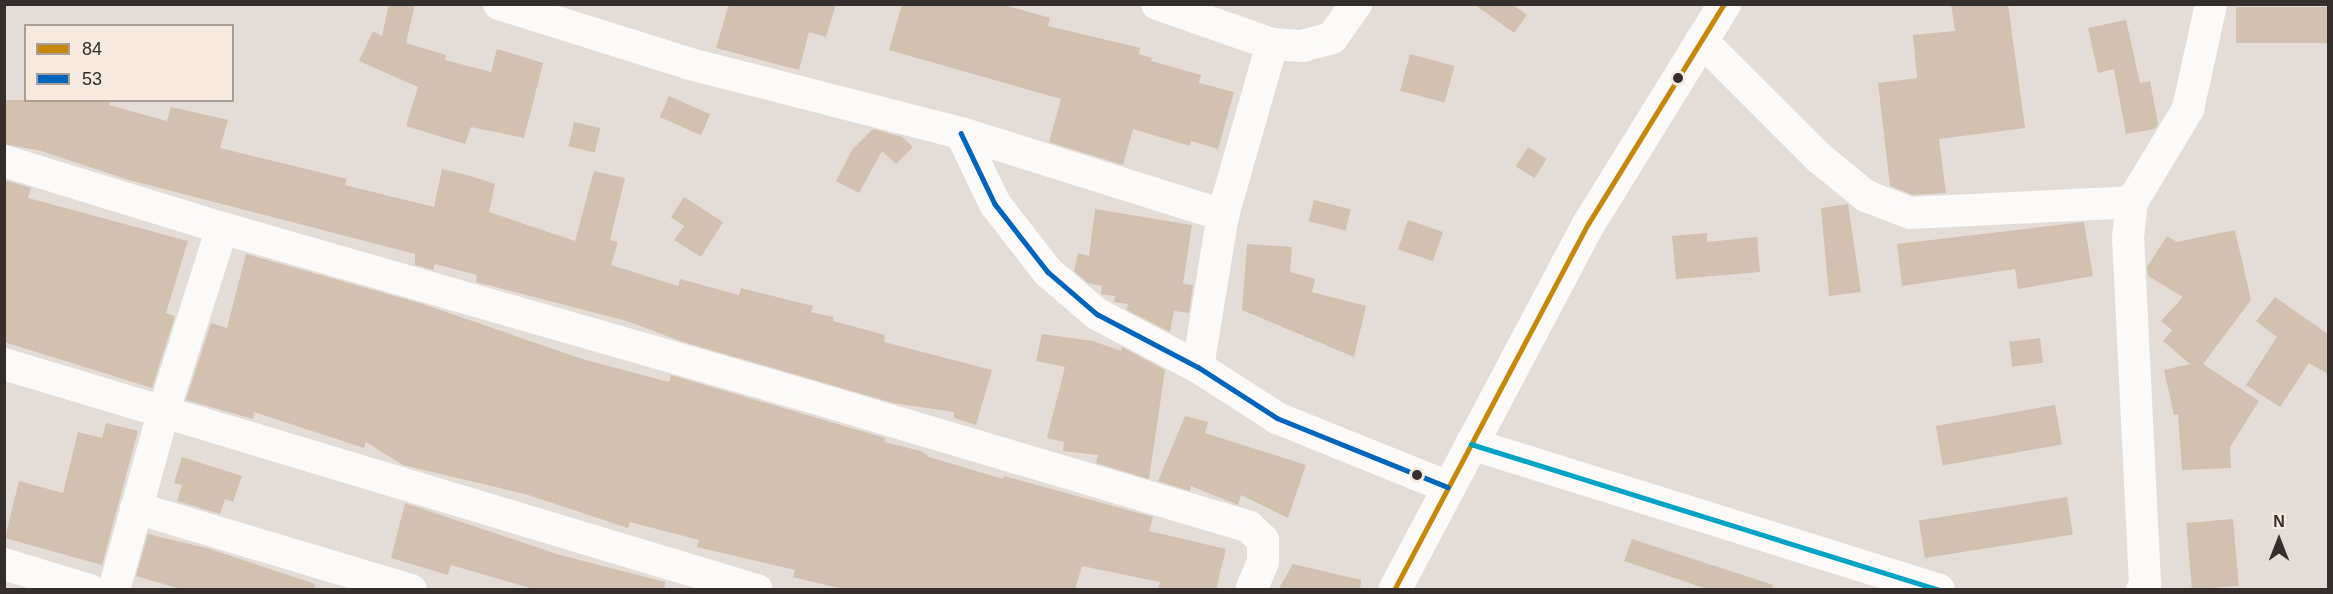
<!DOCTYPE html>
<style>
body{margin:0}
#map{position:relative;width:2333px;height:594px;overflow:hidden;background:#e4ddd7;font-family:Arial,sans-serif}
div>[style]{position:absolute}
.building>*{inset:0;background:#d2c0b0;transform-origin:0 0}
.street>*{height:32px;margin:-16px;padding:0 16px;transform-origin:16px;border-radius:16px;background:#fbfaf9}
.secondary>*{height:33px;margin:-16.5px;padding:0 16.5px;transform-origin:16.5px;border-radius:16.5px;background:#fbfaf9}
.bus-1>*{height:4.5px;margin:-2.25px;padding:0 2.25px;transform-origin:2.25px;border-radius:2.25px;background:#c6880b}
.bus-2>*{height:4.5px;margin:-2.25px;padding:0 2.25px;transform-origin:2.25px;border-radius:2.25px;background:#0065bd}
.bus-3>*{height:4.5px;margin:-2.25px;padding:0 2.25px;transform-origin:2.25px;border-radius:2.25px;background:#03a3c6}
.dots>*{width:16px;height:16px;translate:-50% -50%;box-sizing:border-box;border:3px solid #f6e9df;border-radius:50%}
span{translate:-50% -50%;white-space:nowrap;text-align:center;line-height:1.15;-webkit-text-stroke:4.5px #f6e9df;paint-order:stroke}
.frame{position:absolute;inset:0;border:6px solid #342f2c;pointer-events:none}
.legend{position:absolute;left:24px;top:24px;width:210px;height:78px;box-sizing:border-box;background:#f6e9df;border:2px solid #a89f97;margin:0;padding:8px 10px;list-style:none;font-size:18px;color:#342f2c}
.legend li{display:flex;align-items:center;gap:12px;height:30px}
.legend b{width:30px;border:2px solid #a89f97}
.north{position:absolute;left:2249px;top:510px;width:60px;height:60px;-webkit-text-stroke:4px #f6e9df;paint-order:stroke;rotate:0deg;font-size:16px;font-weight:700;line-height:24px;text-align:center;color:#342f2c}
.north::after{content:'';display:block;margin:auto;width:21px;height:27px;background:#342f2c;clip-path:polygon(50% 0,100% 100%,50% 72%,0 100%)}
</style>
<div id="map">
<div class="building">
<i style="clip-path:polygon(389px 4px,415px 4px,406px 43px,446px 55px,445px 60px,491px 72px,497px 49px,543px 63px,524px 138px,471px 127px,465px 144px,406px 126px,418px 87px,359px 61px,373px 31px,382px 36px)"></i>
<i style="clip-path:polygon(729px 4px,836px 4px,826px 37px,809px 32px,799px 70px,716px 48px)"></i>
<i style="clip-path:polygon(902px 4px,1001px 4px,1050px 18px,1048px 26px,1140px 48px,1139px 54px,1152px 58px,1151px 61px,1201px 75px,1199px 83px,1234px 92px,1218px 149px,1191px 141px,1190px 146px,1133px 129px,1123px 165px,1049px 142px,1061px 99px,889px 50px)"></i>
<i style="clip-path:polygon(1474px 4px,1512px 4px,1527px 15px,1514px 33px)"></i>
<i style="clip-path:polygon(1951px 4px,2008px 4px,2025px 128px,1939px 139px,1946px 193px,1913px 195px,1890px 186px,1878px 83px,1917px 78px,1913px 35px,1955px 31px)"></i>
<i style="left:2328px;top:7px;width:36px;height:92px;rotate:90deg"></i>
<i style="clip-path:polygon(2126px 20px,2140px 83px,2150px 81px,2158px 124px,2155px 129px,2126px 134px,2114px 69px,2098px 73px,2088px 28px)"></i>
<i style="left:1410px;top:54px;width:46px;height:38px;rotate:15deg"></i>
<i style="left:669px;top:96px;width:45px;height:23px;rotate:24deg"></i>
<i style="clip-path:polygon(4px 100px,111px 100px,109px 105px,167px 121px,171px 107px,228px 120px,220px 148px,347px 179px,345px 185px,434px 207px,442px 169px,471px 176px,495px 184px,489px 212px,575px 241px,594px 171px,625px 178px,610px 240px,618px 242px,611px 265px,678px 286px,680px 279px,739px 295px,741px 288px,813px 306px,811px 312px,834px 317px,833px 321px,885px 335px,884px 342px,992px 370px,976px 425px,954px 418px,954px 412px,893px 403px,680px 341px,627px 321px,476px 282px,477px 275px,435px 264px,433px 270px,415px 265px,415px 254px,129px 180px,41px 151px,4px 144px)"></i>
<i style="left:574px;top:122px;width:27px;height:25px;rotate:13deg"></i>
<i style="clip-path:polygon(873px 129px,902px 137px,913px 147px,896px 164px,882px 151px,859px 193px,836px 181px,852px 150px)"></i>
<i style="left:1528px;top:147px;width:22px;height:23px;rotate:32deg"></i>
<i style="clip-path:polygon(4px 180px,31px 188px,28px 198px,188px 241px,166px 313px,175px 316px,152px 388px,4px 342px)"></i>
<i style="clip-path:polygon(684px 197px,723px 222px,701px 257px,674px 240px,684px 226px,671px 217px)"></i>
<i style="left:1314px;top:200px;width:38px;height:22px;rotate:14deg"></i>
<i style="clip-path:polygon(1848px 204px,1861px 292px,1829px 296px,1821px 208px)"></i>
<i style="clip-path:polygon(1095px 209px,1192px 225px,1183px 284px,1193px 285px,1189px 313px,1174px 311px,1170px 332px,1127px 310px,1128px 304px,1114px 302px,1115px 296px,1101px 294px,1102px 286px,1088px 283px,1074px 271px,1078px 253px,1089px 256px)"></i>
<i style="left:1408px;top:220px;width:37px;height:31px;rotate:19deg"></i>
<i style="clip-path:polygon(2084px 222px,2093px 276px,2018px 289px,2015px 269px,1902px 286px,1897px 244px)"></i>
<i style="clip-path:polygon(2235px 230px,2251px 300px,2203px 364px,2259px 401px,2230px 447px,2231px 468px,2182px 470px,2178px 414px,2174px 415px,2164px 370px,2190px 364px,2163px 341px,2172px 330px,2161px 321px,2183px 297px,2148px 276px,2147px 267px,2167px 236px,2177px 242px)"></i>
<i style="clip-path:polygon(1707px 233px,1707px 242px,1757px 237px,1760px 272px,1676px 279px,1672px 236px)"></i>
<i style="clip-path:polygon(1247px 244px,1292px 247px,1290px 272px,1315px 279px,1312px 292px,1366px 306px,1354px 357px,1242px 310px)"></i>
<i style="clip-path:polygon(246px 254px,423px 304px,582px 359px,669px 382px,671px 375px,885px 438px,884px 442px,921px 451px,929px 457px,1003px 479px,1004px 476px,1153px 517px,1149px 531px,1226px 549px,1216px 590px,1158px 590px,1160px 582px,1082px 566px,1075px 590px,847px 590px,793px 577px,795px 570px,697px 547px,699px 540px,630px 522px,628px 528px,525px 494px,403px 465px,366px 442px,364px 448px,254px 412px,253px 419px,186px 400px,211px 323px,227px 328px)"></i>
<i style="clip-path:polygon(2275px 297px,2328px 334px,2328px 374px,2309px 363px,2280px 407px,2246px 385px,2277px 337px,2256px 321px)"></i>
<i style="clip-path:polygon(1042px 334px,1093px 341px,1121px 351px,1122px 347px,1165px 370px,1149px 479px,1096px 463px,1098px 455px,1063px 451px,1064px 442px,1047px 438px,1065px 367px,1036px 361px)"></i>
<i style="left:2040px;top:338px;width:25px;height:31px;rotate:83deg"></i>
<i style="left:2055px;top:405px;width:40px;height:121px;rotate:80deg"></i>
<i style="clip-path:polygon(1185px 416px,1208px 422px,1205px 433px,1306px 465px,1288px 518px,1241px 495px,1238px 505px,1191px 486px,1190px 491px,1158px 481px)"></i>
<i style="clip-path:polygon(106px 423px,138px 431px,102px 565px,5px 538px,19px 481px,63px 493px,78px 432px,102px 438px)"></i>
<i style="clip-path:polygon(182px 457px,242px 476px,233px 502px,225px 499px,220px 514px,177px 501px,182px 485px,174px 483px)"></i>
<i style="left:2067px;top:497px;width:38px;height:150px;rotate:81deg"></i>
<i style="clip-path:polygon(405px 503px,560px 555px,665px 582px,664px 590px,537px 590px,451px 565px,448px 575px,391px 558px)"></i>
<i style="left:2233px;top:519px;width:67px;height:47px;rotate:85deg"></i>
<i style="clip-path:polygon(148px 534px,210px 549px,315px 584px,314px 590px,184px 590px,136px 576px)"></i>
<i style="clip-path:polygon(1632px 539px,1773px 585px,1772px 590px,1710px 590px,1624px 561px)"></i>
<i style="clip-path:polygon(1293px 564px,1361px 580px,1360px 590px,1278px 590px)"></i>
</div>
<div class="street">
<i style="left:499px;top:4px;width:200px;rotate:17.4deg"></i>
<i style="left:690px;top:64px;width:280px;rotate:14.3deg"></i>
<i style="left:961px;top:133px;width:275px;rotate:17.4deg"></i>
<i style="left:1157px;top:4px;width:122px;rotate:19.2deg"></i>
<i style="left:1272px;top:44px;width:30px;rotate:4deg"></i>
<i style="left:1302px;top:46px;width:31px;rotate:-15deg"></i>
<i style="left:1332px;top:38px;width:42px;rotate:-54.8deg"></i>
<i style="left:1701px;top:40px;width:165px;rotate:45deg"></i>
<i style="left:1818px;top:157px;width:62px;rotate:39.1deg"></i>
<i style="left:1866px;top:196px;width:47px;rotate:21.1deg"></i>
<i style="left:1910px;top:213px;width:222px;rotate:-2.8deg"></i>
<i style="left:961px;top:133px;width:79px;rotate:64.4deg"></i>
<i style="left:995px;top:204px;width:86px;rotate:52.1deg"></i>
<i style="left:1048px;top:272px;width:65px;rotate:40.6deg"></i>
<i style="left:1097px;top:314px;width:114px;rotate:27.7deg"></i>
<i style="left:1198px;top:367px;width:94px;rotate:32.8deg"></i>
<i style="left:1277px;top:418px;width:184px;rotate:22deg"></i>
<i style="left:4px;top:161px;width:228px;rotate:17.1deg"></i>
<i style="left:222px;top:228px;width:610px;rotate:16deg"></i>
<i style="left:808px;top:396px;width:460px;rotate:16.5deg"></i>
<i style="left:1249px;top:527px;width:19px;rotate:43deg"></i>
<i style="left:1263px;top:540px;width:22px;rotate:90deg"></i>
<i style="left:1263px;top:562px;width:30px;rotate:113deg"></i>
<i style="left:4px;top:364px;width:786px;rotate:16.71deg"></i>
<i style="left:1198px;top:367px;width:154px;rotate:-80.7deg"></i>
<i style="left:1223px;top:215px;width:178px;rotate:-74deg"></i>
<i style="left:1471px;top:444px;width:490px;rotate:17.3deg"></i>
<i style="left:136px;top:508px;width:287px;rotate:16.6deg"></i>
<i style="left:4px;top:564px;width:89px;rotate:17deg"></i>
<i style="left:114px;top:590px;width:184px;rotate:-74.5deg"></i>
<i style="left:163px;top:413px;width:194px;rotate:-72.3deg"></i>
<i style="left:2142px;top:590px;width:7px;rotate:-63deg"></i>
<i style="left:2145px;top:584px;width:346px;rotate:-92.8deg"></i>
<i style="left:2128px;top:238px;width:36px;rotate:-84deg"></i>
<i style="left:2132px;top:202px;width:109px;rotate:-58.9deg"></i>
<i style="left:2188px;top:109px;width:107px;rotate:-77.6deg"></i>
</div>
<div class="secondary">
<i style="left:1394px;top:590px;width:414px;rotate:-62.1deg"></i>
<i style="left:1588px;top:224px;width:259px;rotate:-58.3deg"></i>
</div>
<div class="bus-1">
<i style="left:1394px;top:590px;width:414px;rotate:-62.1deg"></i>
<i style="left:1588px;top:224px;width:259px;rotate:-58.3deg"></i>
</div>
<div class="bus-2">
<i style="left:961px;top:133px;width:79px;rotate:64.4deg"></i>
<i style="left:995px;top:204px;width:86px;rotate:52.1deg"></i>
<i style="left:1048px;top:272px;width:65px;rotate:40.6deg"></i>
<i style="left:1097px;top:314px;width:114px;rotate:27.7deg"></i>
<i style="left:1198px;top:367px;width:94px;rotate:32.8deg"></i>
<i style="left:1277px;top:418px;width:184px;rotate:22deg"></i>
</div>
<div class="bus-3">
<i style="left:1471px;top:444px;width:490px;rotate:17.3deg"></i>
</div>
<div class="dots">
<i style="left:1678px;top:78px;background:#342f2c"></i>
<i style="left:1417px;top:475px;background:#342f2c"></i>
</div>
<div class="frame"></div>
<ul class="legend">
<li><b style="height:8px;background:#c6880b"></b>84</li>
<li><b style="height:8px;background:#0065bd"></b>53</li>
</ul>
<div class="north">N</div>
</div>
